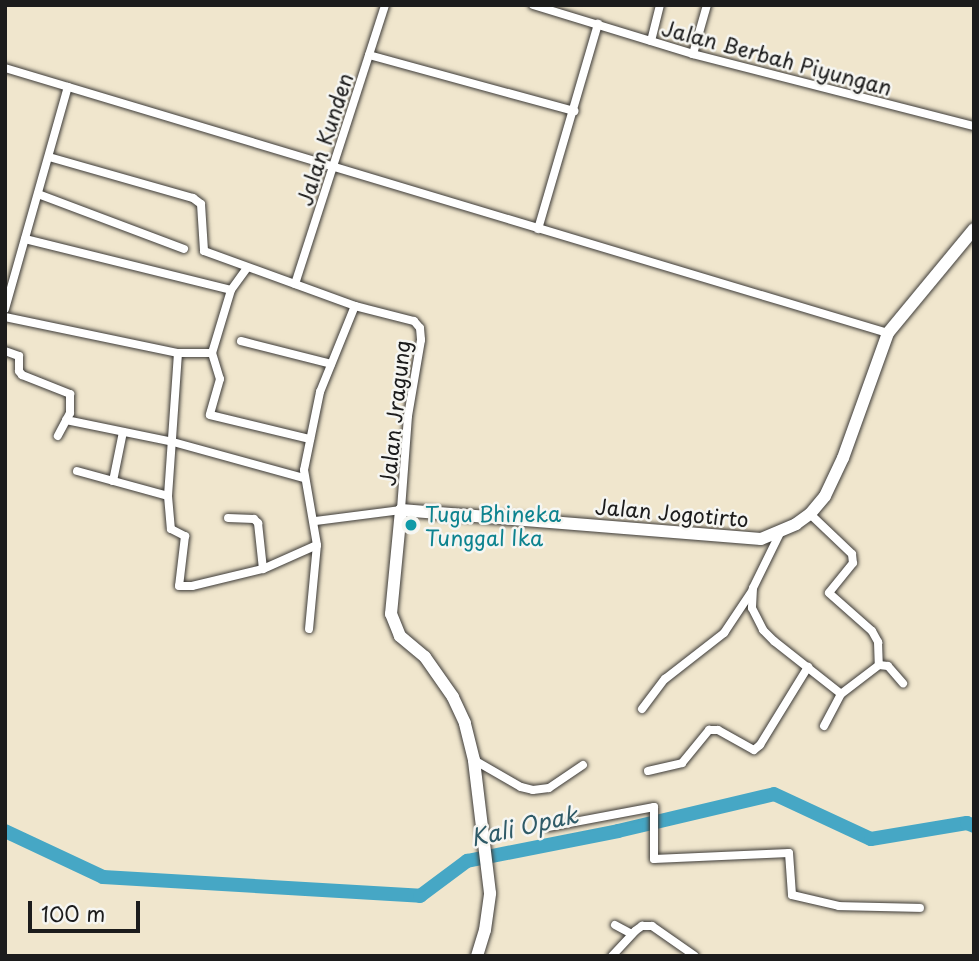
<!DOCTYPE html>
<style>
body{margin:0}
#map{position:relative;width:979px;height:961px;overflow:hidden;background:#f0e6cd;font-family:"Playpen Sans",sans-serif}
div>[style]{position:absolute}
.river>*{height:14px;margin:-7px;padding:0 7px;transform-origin:7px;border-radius:7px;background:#46a7c5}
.roads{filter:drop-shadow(0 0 2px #3c3a37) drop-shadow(0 0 2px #3c3a37)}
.street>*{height:8px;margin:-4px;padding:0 4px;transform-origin:4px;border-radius:4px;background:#fff}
.secondary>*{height:12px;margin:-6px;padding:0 6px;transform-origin:6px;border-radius:6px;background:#fff}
.dots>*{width:19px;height:19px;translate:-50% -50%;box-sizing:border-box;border:4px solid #f6f6f2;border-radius:50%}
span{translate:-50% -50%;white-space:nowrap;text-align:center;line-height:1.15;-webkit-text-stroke:5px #f6f6f2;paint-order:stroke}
.street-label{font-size:21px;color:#1c1c1c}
.culture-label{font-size:21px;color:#0d838f}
.left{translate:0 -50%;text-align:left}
.water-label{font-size:23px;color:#2f5b68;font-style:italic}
.frame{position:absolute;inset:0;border:7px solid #1c1c1c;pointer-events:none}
.scale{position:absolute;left:28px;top:901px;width:112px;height:32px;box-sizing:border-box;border:4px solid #1c1c1c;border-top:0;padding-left:9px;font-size:21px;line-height:24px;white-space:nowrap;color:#1c1c1c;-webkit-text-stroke:5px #f6f6f2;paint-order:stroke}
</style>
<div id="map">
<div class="river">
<i style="left:5px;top:831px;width:108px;rotate:25.1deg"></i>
<i style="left:103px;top:877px;width:318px;rotate:3.4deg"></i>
<i style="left:420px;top:896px;width:59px;rotate:-36.7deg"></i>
<i style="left:467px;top:861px;width:154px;rotate:-11.2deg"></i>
<i style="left:618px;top:831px;width:160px;rotate:-13.3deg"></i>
<i style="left:774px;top:794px;width:107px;rotate:24.9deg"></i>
<i style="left:871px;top:839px;width:97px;rotate:-9.5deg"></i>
<i style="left:967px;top:823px;width:8px;rotate:23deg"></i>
</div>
<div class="roads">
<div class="street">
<i style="left:533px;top:5px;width:167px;rotate:17deg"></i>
<i style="left:693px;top:54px;width:290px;rotate:14.4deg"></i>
<i style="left:651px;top:41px;width:37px;rotate:-76deg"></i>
<i style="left:693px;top:54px;width:51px;rotate:-74.1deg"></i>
<i style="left:369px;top:55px;width:213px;rotate:15.3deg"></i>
<i style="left:5px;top:68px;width:922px;rotate:16.71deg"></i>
<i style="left:49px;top:157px;width:150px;rotate:15.9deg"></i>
<i style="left:193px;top:198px;width:10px;rotate:37deg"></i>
<i style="left:201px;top:204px;width:47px;rotate:86.3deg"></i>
<i style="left:204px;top:251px;width:161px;rotate:20deg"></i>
<i style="left:355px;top:306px;width:61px;rotate:14.3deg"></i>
<i style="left:414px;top:321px;width:9px;rotate:49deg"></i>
<i style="left:420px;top:328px;width:12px;rotate:85deg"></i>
<i style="left:421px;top:340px;width:77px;rotate:99.7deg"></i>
<i style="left:408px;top:416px;width:94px;rotate:94.3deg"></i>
<i style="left:401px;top:510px;width:86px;rotate:172.6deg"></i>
<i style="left:38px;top:194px;width:156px;rotate:20.6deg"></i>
<i style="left:538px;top:229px;width:214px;rotate:-73.7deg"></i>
<i style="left:25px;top:239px;width:212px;rotate:13.9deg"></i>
<i style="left:295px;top:284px;width:293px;rotate:-72.1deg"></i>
<i style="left:5px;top:309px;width:231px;rotate:-74.2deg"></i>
<i style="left:5px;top:317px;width:177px;rotate:11.8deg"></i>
<i style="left:178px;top:353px;width:34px"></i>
<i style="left:212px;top:353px;width:66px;rotate:-73.2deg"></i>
<i style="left:231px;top:290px;width:27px;rotate:-54deg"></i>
<i style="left:241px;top:341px;width:93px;rotate:14.3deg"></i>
<i style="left:5px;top:351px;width:15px;rotate:20deg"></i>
<i style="left:19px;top:356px;width:15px;rotate:90deg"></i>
<i style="left:19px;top:371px;width:5px;rotate:53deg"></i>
<i style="left:22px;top:375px;width:52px;rotate:21.6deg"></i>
<i style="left:70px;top:394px;width:19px;rotate:90deg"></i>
<i style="left:70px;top:413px;width:26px;rotate:118deg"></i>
<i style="left:178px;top:353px;width:143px;rotate:94deg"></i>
<i style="left:168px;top:496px;width:33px;rotate:85deg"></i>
<i style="left:171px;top:529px;width:16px;rotate:27deg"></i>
<i style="left:185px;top:536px;width:50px;rotate:96.8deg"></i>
<i style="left:179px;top:586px;width:13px"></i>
<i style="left:192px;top:586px;width:73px;rotate:-13.5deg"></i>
<i style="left:263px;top:569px;width:59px;rotate:-24deg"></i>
<i style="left:317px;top:545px;width:76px;rotate:-99.8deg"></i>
<i style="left:304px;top:470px;width:80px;rotate:-78.4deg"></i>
<i style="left:320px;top:392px;width:93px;rotate:-67.9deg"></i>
<i style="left:212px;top:353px;width:27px;rotate:73deg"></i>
<i style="left:220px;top:379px;width:37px;rotate:106deg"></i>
<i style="left:210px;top:415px;width:103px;rotate:13.5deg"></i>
<i style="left:66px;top:420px;width:109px;rotate:11.6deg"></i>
<i style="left:173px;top:442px;width:136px;rotate:15.4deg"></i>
<i style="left:77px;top:471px;width:94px;rotate:15.4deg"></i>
<i style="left:113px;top:481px;width:50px;rotate:-78.5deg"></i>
<i style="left:810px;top:514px;width:58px;rotate:43.6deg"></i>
<i style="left:852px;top:554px;width:9px;rotate:84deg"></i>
<i style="left:853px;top:563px;width:38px;rotate:129deg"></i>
<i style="left:829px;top:593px;width:57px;rotate:41.5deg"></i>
<i style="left:872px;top:631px;width:13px;rotate:61deg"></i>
<i style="left:878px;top:642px;width:23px;rotate:88deg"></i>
<i style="left:228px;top:518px;width:26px;rotate:2deg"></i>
<i style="left:254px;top:519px;width:6px;rotate:45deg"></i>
<i style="left:258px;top:523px;width:46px;rotate:83.8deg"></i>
<i style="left:781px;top:531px;width:64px;rotate:116.2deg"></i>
<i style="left:753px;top:588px;width:20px;rotate:93deg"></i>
<i style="left:752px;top:608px;width:25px;rotate:63deg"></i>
<i style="left:763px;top:630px;width:16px;rotate:45deg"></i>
<i style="left:774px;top:641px;width:85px;rotate:38.3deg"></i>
<i style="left:309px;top:629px;width:84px;rotate:-84.6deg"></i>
<i style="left:642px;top:709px;width:38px;rotate:-53deg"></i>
<i style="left:665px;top:679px;width:75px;rotate:-37.9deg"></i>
<i style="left:724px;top:633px;width:50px;rotate:-56.3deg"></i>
<i style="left:824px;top:726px;width:36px;rotate:-62deg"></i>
<i style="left:841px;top:694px;width:48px;rotate:-37.3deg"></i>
<i style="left:879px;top:665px;width:9px;rotate:6deg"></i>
<i style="left:888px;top:666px;width:23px;rotate:49deg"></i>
<i style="left:474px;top:760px;width:54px;rotate:29.9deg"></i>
<i style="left:521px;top:787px;width:12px;rotate:14deg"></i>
<i style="left:533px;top:790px;width:16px;rotate:-7deg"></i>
<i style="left:549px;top:788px;width:41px;rotate:-34.1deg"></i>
<i style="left:648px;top:771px;width:35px;rotate:-13deg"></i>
<i style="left:682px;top:763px;width:43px;rotate:-50.7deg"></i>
<i style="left:709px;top:730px;width:9px"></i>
<i style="left:718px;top:730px;width:41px;rotate:29.1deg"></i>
<i style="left:754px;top:750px;width:8px;rotate:-40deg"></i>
<i style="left:760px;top:745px;width:92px;rotate:-58.4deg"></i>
<i style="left:548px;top:827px;width:108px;rotate:-10.7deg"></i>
<i style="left:654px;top:807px;width:52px;rotate:90deg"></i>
<i style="left:654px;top:859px;width:135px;rotate:-2.5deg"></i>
<i style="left:789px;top:853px;width:42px;rotate:85.9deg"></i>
<i style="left:792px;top:895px;width:48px;rotate:13.2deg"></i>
<i style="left:839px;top:906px;width:81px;rotate:1.4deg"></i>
<i style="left:615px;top:925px;width:19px;rotate:28deg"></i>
<i style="left:612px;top:956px;width:34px;rotate:-47deg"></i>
<i style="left:635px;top:931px;width:9px;rotate:-36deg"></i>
<i style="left:642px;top:926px;width:10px"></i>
<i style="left:652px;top:926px;width:52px;rotate:34.9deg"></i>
</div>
<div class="secondary">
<i style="left:477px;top:956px;width:27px;rotate:-73deg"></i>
<i style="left:485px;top:930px;width:37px;rotate:-82deg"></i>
<i style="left:490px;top:893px;width:134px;rotate:-96.9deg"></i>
<i style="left:474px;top:760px;width:38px;rotate:-104deg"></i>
<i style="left:465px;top:723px;width:29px;rotate:-115deg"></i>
<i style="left:453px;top:697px;width:49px;rotate:-125deg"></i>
<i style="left:425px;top:657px;width:33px;rotate:-140deg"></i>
<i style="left:400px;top:636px;width:24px;rotate:-112deg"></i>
<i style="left:391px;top:614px;width:104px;rotate:-84.5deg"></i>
<i style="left:401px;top:510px;width:361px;rotate:4.6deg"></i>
<i style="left:761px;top:539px;width:38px;rotate:-23deg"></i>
<i style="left:796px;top:524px;width:17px;rotate:-36deg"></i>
<i style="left:810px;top:514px;width:23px;rotate:-50deg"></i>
<i style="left:825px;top:496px;width:42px;rotate:-64.7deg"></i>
<i style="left:843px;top:458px;width:133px;rotate:-70.2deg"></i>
<i style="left:888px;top:333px;width:135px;rotate:-50.4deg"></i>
</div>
</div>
<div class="dots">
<i style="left:411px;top:525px;background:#0f9aa8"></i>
</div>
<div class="street-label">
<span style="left:777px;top:57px;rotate:15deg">Jalan Berbah Piyungan</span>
<span style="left:324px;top:139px;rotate:-72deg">Jalan Kunden</span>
<span style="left:394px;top:413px;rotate:-84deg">Jalan Jragung</span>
<span style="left:672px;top:512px;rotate:5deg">Jalan Jogotirto</span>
</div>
<div class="culture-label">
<span class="left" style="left:425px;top:525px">Tugu Bhineka<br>Tunggal Ika</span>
</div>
<div class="water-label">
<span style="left:524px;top:826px;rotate:-13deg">Kali Opak</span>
</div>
<div class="frame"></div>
<div class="scale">100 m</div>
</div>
